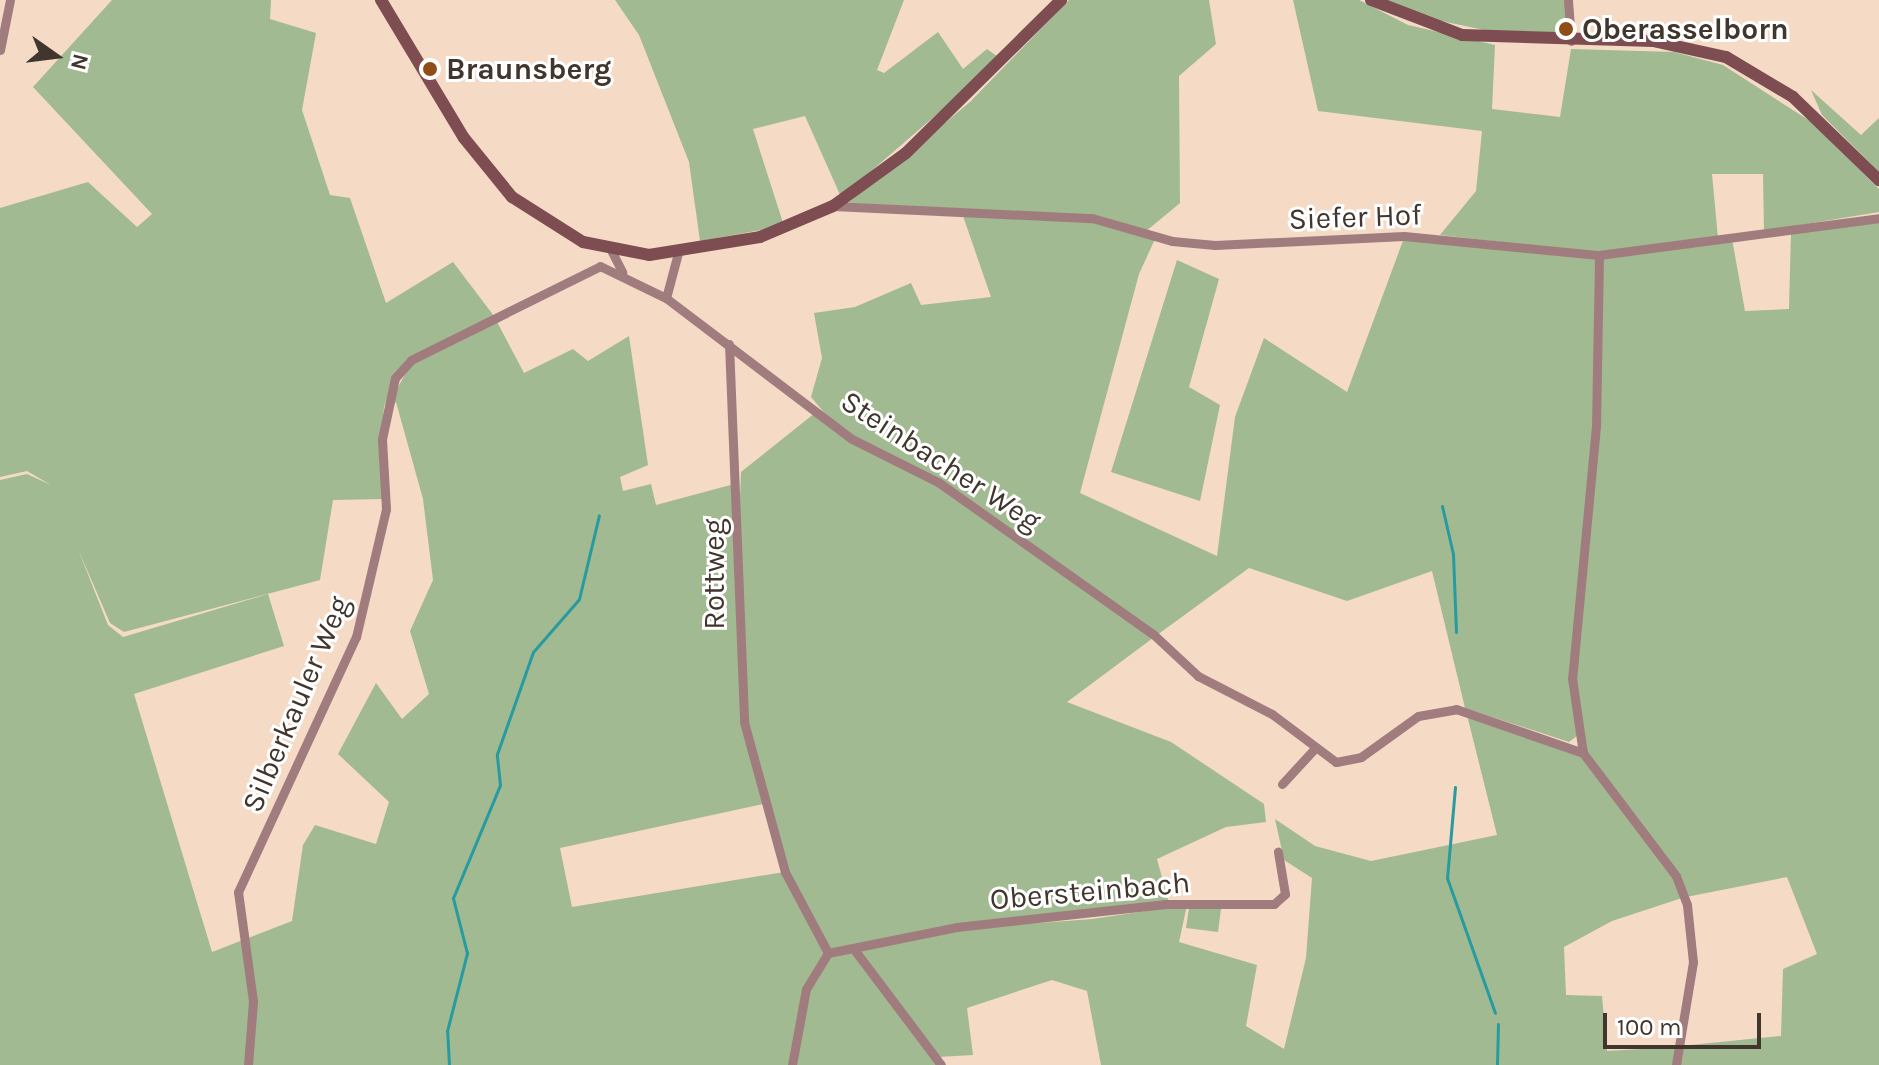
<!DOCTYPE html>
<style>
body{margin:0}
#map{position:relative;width:1879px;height:1065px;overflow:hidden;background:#f5dac6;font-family:Karla,sans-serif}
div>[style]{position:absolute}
.green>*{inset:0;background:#a1ba91}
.stream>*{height:3px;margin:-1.5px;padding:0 1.5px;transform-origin:1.5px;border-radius:1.5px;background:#279b9f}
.street>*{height:9px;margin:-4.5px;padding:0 4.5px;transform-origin:4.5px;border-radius:4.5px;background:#a07c7e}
.secondary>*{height:12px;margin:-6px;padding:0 6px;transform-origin:6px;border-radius:6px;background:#7e4d51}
.dots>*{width:22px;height:22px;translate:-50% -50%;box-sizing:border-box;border:4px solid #fff;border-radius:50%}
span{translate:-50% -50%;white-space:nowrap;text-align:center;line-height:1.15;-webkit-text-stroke:6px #fff;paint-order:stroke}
.poi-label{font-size:30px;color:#41362e;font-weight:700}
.left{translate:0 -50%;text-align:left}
.street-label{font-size:30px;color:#41362e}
.north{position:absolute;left:16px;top:16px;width:80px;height:80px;-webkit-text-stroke:6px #fff;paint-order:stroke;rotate:104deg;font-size:22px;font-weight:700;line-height:32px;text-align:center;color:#41362e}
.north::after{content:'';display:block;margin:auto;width:28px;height:36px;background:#41362e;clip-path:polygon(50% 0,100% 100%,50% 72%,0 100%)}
.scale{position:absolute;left:1603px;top:1013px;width:158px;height:36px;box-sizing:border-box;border:4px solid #41362e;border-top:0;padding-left:10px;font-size:24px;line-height:28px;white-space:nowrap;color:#41362e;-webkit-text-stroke:6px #fff;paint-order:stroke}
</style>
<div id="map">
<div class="green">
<i style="clip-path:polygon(112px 0,271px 0,270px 19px,316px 33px,302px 110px,330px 195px,350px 198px,386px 303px,453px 262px,494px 316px,410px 359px,394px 377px,384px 407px,381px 440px,383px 499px,333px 500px,320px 580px,124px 632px,110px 623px,78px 549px,108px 625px,123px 637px,268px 594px,284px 646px,134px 694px,212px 952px,292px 921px,303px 845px,315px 825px,376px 844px,389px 802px,338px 754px,376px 683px,402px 719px,429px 694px,410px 631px,433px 580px,423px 499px,396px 402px,386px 415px,387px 408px,412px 361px,496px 320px,524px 373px,573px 349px,588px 361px,629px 336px,648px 465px,620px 477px,623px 491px,651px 484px,656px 505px,738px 483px,739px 524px,741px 472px,815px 413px,936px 484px,1153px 638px,1067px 702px,1171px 742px,1264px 804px,1266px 822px,1226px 827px,1157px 859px,1168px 900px,1092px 916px,957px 926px,829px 951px,787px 872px,745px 719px,763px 804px,560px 848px,572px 907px,784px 872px,827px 954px,957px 929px,1092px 919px,1187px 905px,1179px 942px,1257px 965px,1246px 1026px,1284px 1049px,1306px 958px,1312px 878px,1284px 860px,1275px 819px,1315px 846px,1371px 861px,1497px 835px,1467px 715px,1581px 755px,1674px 878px,1682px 898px,1612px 921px,1564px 947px,1566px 995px,1602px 996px,1607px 1051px,1677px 1047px,1674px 1065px,1101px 1065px,1087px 991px,1052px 980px,967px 1008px,973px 1055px,938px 1057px,876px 974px,939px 1065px,0 1065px,0 480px,27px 474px,51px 485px,27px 471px,0 477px,0 208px,88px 182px,137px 227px,152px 214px,33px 87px)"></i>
<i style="clip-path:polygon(615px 0,904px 0,877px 70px,884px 73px,938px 32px,963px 69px,987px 49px,1001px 59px,841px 197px,805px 116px,753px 129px,784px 226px,700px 241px,689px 162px,639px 35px)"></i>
<i style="clip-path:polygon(1069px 0,1209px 0,1216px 44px,1179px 76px,1180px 203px,1145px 232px,1092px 216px,848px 203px,970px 102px)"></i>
<i style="clip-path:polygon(1293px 0,1359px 0,1408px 25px,1495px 45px,1492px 109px,1560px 117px,1571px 49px,1674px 52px,1723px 65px,1810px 121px,1879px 189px,1879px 212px,1764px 231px,1763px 174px,1712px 174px,1718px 238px,1598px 253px,1440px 235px,1476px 191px,1482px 131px,1318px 111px)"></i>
<i style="clip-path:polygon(1386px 0,1565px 0,1567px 34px,1489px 31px,1422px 17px)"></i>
<i style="clip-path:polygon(1811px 90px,1861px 135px,1879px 118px,1879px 172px,1822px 115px)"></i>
<i style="clip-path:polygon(962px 213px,1092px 220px,1155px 239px,1139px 274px,1080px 493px,1217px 556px,1235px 417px,1264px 338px,1347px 392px,1404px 238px,1595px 258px,1594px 427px,1570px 680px,1577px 736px,1569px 742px,1465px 708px,1432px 571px,1347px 601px,1249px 568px,1157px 635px,938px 480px,877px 452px,827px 416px,811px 397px,822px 358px,814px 313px,855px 307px,911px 283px,921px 305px,991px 297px)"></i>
<i style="clip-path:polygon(1879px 221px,1879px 1065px,1677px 1065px,1680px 1046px,1781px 1036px,1783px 969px,1817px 954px,1787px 877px,1686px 897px,1586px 752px,1574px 677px,1599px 425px,1601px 257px,1732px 239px,1745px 311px,1789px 309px,1791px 232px)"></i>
<i style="clip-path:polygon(1177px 260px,1219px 279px,1189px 387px,1220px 405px,1200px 501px,1111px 472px)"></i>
<i style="clip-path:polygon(1189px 908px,1221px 909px,1218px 932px,1186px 928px)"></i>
</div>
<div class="stream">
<i style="left:1442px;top:506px;width:49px;rotate:77.1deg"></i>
<i style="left:1453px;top:554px;width:78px;rotate:87.8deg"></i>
<i style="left:1455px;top:787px;width:91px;rotate:95deg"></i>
<i style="left:1447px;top:878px;width:143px;rotate:70.4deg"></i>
<i style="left:449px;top:1065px;width:34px;rotate:-93deg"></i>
<i style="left:447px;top:1031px;width:81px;rotate:-75.6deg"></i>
<i style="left:467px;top:953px;width:57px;rotate:-104.3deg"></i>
<i style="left:453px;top:898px;width:122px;rotate:-67.4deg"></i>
<i style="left:500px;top:785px;width:31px;rotate:-96deg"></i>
<i style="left:497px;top:754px;width:108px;rotate:-70.6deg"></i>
<i style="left:533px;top:652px;width:70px;rotate:-49deg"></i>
<i style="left:579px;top:599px;width:86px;rotate:-76.6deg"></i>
<i style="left:1497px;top:1065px;width:41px;rotate:-88.6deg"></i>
</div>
<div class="street">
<i style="left:1568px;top:0;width:41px;rotate:85.8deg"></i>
<i style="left:0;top:50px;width:51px;rotate:-78.7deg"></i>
<i style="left:833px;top:206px;width:259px;rotate:2.7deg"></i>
<i style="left:1092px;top:218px;width:83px;rotate:16deg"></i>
<i style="left:1172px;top:241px;width:43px;rotate:5.3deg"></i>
<i style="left:1215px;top:245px;width:189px;rotate:-2.7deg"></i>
<i style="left:1404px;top:236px;width:196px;rotate:5.6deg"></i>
<i style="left:1599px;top:255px;width:282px;rotate:-7.5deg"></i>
<i style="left:611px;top:250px;width:25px;rotate:63deg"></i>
<i style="left:1599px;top:255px;width:171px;rotate:91deg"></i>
<i style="left:1596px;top:426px;width:253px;rotate:95.4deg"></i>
<i style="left:1572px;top:678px;width:76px;rotate:81.7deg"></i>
<i style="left:1583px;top:753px;width:154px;rotate:52.9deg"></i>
<i style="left:1676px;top:876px;width:31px;rotate:69deg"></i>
<i style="left:1687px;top:905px;width:57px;rotate:84deg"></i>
<i style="left:1693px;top:962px;width:104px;rotate:99.4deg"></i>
<i style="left:666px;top:298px;width:47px;rotate:-75.1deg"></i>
<i style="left:729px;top:344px;width:378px;rotate:87.7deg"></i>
<i style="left:744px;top:722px;width:156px;rotate:74.7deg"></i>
<i style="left:785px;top:872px;width:92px;rotate:62deg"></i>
<i style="left:1282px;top:784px;width:50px;rotate:-47.4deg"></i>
<i style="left:856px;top:952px;width:141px;rotate:53deg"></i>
<i style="left:828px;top:953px;width:132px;rotate:-11.4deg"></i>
<i style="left:957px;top:927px;width:208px;rotate:-6.3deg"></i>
<i style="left:1164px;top:904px;width:110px"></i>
<i style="left:1274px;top:904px;width:15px;rotate:-42deg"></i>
<i style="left:1285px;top:894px;width:43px;rotate:-99.5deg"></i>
<i style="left:248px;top:1065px;width:64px;rotate:-85.5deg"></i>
<i style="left:253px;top:1001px;width:110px;rotate:-97.8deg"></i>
<i style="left:238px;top:892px;width:281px;rotate:-65.2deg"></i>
<i style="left:356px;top:637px;width:131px;rotate:-76.8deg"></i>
<i style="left:386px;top:509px;width:70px;rotate:-93.3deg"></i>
<i style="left:382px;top:439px;width:62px;rotate:-78deg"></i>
<i style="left:395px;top:378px;width:24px;rotate:-48deg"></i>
<i style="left:411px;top:360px;width:211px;rotate:-26.4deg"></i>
<i style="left:600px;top:266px;width:73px;rotate:25.9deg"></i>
<i style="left:666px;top:298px;width:233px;rotate:37.2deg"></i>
<i style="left:852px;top:439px;width:96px;rotate:26.6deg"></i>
<i style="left:938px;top:482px;width:263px;rotate:35.3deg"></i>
<i style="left:1153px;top:634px;width:62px;rotate:43deg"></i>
<i style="left:1198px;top:676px;width:83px;rotate:27.2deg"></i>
<i style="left:1272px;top:714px;width:80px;rotate:36.9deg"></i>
<i style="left:1336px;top:762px;width:25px;rotate:-11deg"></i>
<i style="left:1361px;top:757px;width:70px;rotate:-35.7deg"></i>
<i style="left:1418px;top:716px;width:39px;rotate:-10deg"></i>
<i style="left:1456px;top:709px;width:134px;rotate:19.1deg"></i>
<i style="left:792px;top:1065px;width:77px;rotate:-79.6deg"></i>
<i style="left:806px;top:989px;width:42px;rotate:-58.6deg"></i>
</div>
<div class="secondary">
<i style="left:381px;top:0;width:161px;rotate:59deg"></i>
<i style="left:464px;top:138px;width:76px;rotate:50.9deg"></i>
<i style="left:512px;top:197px;width:84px;rotate:32.4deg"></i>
<i style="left:583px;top:242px;width:67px;rotate:11.1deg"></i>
<i style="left:649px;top:255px;width:112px;rotate:-9.2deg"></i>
<i style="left:760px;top:237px;width:79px;rotate:-23deg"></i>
<i style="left:833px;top:206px;width:90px;rotate:-36deg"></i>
<i style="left:906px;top:153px;width:218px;rotate:-44.6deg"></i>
<i style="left:1371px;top:0;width:97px;rotate:21deg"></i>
<i style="left:1462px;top:35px;width:191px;rotate:1.8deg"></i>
<i style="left:1653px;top:41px;width:75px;rotate:12.4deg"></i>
<i style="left:1726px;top:57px;width:78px;rotate:30.8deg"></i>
<i style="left:1793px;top:97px;width:120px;rotate:44deg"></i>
</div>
<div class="dots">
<i style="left:1566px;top:29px;background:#8f4e18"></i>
<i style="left:430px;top:69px;background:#8f4e18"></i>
</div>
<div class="poi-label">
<span class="left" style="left:1582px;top:29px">Oberasselborn</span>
<span class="left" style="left:446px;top:69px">Braunsberg</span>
</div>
<div class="street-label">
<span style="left:1355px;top:217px;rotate:-2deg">Siefer Hof</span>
<span style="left:941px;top:461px;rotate:33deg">Steinbacher Weg</span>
<span style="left:714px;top:574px;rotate:-90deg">Rottweg</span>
<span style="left:296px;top:704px;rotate:-67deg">Silberkauler Weg</span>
<span style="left:1090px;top:891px;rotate:-5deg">Obersteinbach</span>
</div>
<div class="north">N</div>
<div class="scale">100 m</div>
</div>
